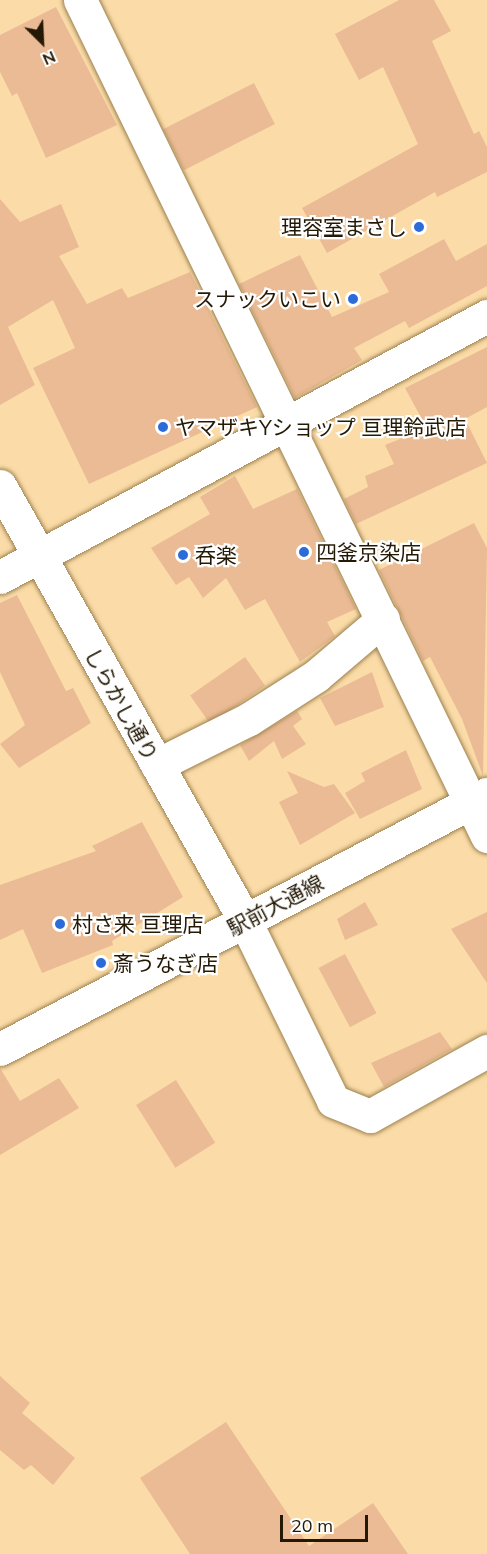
<!DOCTYPE html>
<meta charset="utf-8">
<style>
body{margin:0}
#map{position:relative;width:487px;height:1554px;overflow:hidden;background:#fbdca8;font-family:Mulish,"Noto Sans JP",sans-serif}
div>[style]{position:absolute}
.building>*{inset:0;background:#ebbb95;transform-origin:0 0}
.roads{filter:drop-shadow(0 0 2px #9d804f) drop-shadow(0 0 2px #9d804f)}
.minor>*{height:33px;margin:-16.5px;padding:0 16.5px;transform-origin:16.5px;border-radius:16.5px;background:#fff}
.tertiary>*{height:33px;margin:-16.5px;padding:0 16.5px;transform-origin:16.5px;border-radius:16.5px;background:#fff}
.secondary>*{height:33px;margin:-16.5px;padding:0 16.5px;transform-origin:16.5px;border-radius:16.5px;background:#fff}
.dots>*{width:16px;height:16px;translate:-50% -50%;box-sizing:border-box;border:3px solid #fff;border-radius:50%}
span{translate:-50% -50%;white-space:nowrap;text-align:center;line-height:1.15;-webkit-text-stroke:4.5px #fff;paint-order:stroke}
.poi-label{font-size:21px;color:#241905}
.right{translate:-100% -50%;text-align:right}
.left{translate:0 -50%;text-align:left}
.street-label{font-size:21px;color:#241905}
.north{position:absolute;left:12px;top:12px;width:60px;height:60px;-webkit-text-stroke:4px #fff;paint-order:stroke;rotate:156deg;font-size:16px;font-weight:700;line-height:24px;text-align:center;color:#241905}
.north::after{content:'';display:block;margin:auto;width:21px;height:27px;background:#241905;clip-path:polygon(50% 0,100% 100%,50% 72%,0 100%)}
.scale{position:absolute;left:280px;top:1515px;width:88px;height:27px;box-sizing:border-box;border:3px solid #241905;border-top:0;padding-left:8px;font-size:18px;line-height:21px;white-space:nowrap;color:#241905;-webkit-text-stroke:4px #fff;paint-order:stroke}
</style>
<div id="map">
<div class="building">
<i style="clip-path:polygon(399px 0,434px 0,451px 31px,432px 41px,474px 134px,479px 131px,487px 147px,487px 172px,437px 197px,435px 192px,327px 253px,302px 208px,418px 144px,383px 67px,359px 80px,335px 34px)"></i>
<i style="clip-path:polygon(56px 7px,117px 125px,46px 158px,17px 93px,12px 96px,0 72px,0 35px)"></i>
<i style="left:254px;top:83px;width:46px;height:102px;rotate:63deg"></i>
<i style="clip-path:polygon(0 199px,20px 222px,61px 204px,79px 247px,59px 256px,87px 304px,122px 288px,128px 298px,190px 272px,257px 407px,89px 484px,33px 368px,75px 348px,53px 300px,8px 327px,35px 385px,0 405px)"></i>
<i style="clip-path:polygon(444px 239px,456px 261px,487px 244px,487px 286px,409px 328px,405px 321px,354px 348px,362px 360px,295px 398px,239px 284px,300px 255px,332px 317px,389px 292px,379px 274px)"></i>
<i style="clip-path:polygon(487px 347px,487px 407px,465px 419px,487px 463px,356px 524px,344px 499px,368px 487px,365px 476px,394px 464px,385px 445px,420px 431px,416px 426px,424px 423px,405px 388px)"></i>
<i style="clip-path:polygon(235px 476px,253px 509px,297px 489px,356px 609px,327px 622px,335px 636px,300px 662px,265px 599px,245px 610px,226px 578px,203px 598px,189px 577px,176px 585px,151px 548px,210px 514px,200px 497px)"></i>
<i style="clip-path:polygon(474px 523px,487px 548px,483px 776px,462px 719px,430px 657px,423px 661px,379px 570px)"></i>
<i style="clip-path:polygon(17px 595px,66px 691px,73px 688px,91px 723px,19px 768px,0 744px,25px 725px,0 672px,0 603px)"></i>
<i style="left:245px;top:657px;width:35px;height:67px;rotate:55deg"></i>
<i style="clip-path:polygon(372px 672px,384px 707px,335px 726px,320px 698px)"></i>
<i style="clip-path:polygon(297px 711px,302px 719px,293px 726px,306px 744px,282px 759px,274px 741px,249px 761px,240px 745px)"></i>
<i style="clip-path:polygon(406px 750px,422px 789px,360px 819px,345px 793px,365px 781px,361px 773px)"></i>
<i style="clip-path:polygon(287px 771px,324px 787px,334px 784px,355px 813px,300px 845px,279px 802px,298px 793px)"></i>
<i style="clip-path:polygon(142px 822px,183px 897px,112px 941px,113px 945px,42px 973px,23px 929px,0 940px,0 885px,96px 851px,92px 846px)"></i>
<i style="clip-path:polygon(365px 902px,378px 925px,345px 940px,337px 919px)"></i>
<i style="clip-path:polygon(487px 912px,487px 983px,451px 929px)"></i>
<i style="left:345px;top:954px;width:67px;height:30px;rotate:62deg"></i>
<i style="clip-path:polygon(440px 1032px,452px 1049px,384px 1087px,371px 1063px)"></i>
<i style="clip-path:polygon(0 1068px,20px 1101px,59px 1078px,79px 1108px,0 1155px)"></i>
<i style="left:176px;top:1080px;width:74px;height:47px;rotate:58deg"></i>
<i style="clip-path:polygon(0 1376px,30px 1403px,22px 1413px,75px 1458px,53px 1485px,31px 1465px,24px 1470px,0 1450px)"></i>
<i style="clip-path:polygon(226px 1422px,309px 1546px,373px 1503px,408px 1554px,190px 1554px,140px 1478px)"></i>
</div>
<div class="roads">
<div class="minor">
<i style="left:80px;top:0;width:930px;rotate:64.04deg"></i>
<i style="left:157px;top:765px;width:103px;rotate:-26.6deg"></i>
<i style="left:249px;top:719px;width:80px;rotate:-32.7deg"></i>
<i style="left:316px;top:676px;width:88px;rotate:-40.4deg"></i>
<i style="left:245px;top:921px;width:200px;rotate:63.9deg"></i>
<i style="left:333px;top:1101px;width:40px;rotate:22deg"></i>
<i style="left:370px;top:1116px;width:134px;rotate:-29.1deg"></i>
</div>
<div class="tertiary">
<i style="left:0;top:486px;width:499px;rotate:60.6deg"></i>
<i style="left:0;top:577px;width:553px;rotate:-28.19deg"></i>
</div>
<div class="secondary">
<i style="left:0;top:1049px;width:550px;rotate:-27.64deg"></i>
</div>
</div>
<div class="dots">
<i style="left:419px;top:227px;background:#2b6cd9"></i>
<i style="left:353px;top:299px;background:#2b6cd9"></i>
<i style="left:163px;top:427px;background:#2b6cd9"></i>
<i style="left:304px;top:552px;background:#2b6cd9"></i>
<i style="left:183px;top:555px;background:#2b6cd9"></i>
<i style="left:60px;top:924px;background:#2b6cd9"></i>
<i style="left:101px;top:963px;background:#2b6cd9"></i>
</div>
<div class="poi-label">
<span class="right" style="left:407px;top:227px">理容室まさし</span>
<span class="right" style="left:341px;top:299px">スナックいこい</span>
<span class="left" style="left:175px;top:427px">ヤマザキYショップ 亘理鈴武店</span>
<span class="left" style="left:316px;top:552px">四釜京染店</span>
<span class="left" style="left:195px;top:555px">呑楽</span>
<span class="left" style="left:72px;top:924px">村さ来 亘理店</span>
<span class="left" style="left:113px;top:963px">斎うなぎ店</span>
</div>
<div class="street-label">
<span style="left:122px;top:704px;rotate:61deg">しらかし通り</span>
<span style="left:275px;top:905px;rotate:-28deg">駅前大通線</span>
</div>
<div class="north">N</div>
<div class="scale">20 m</div>
</div>
